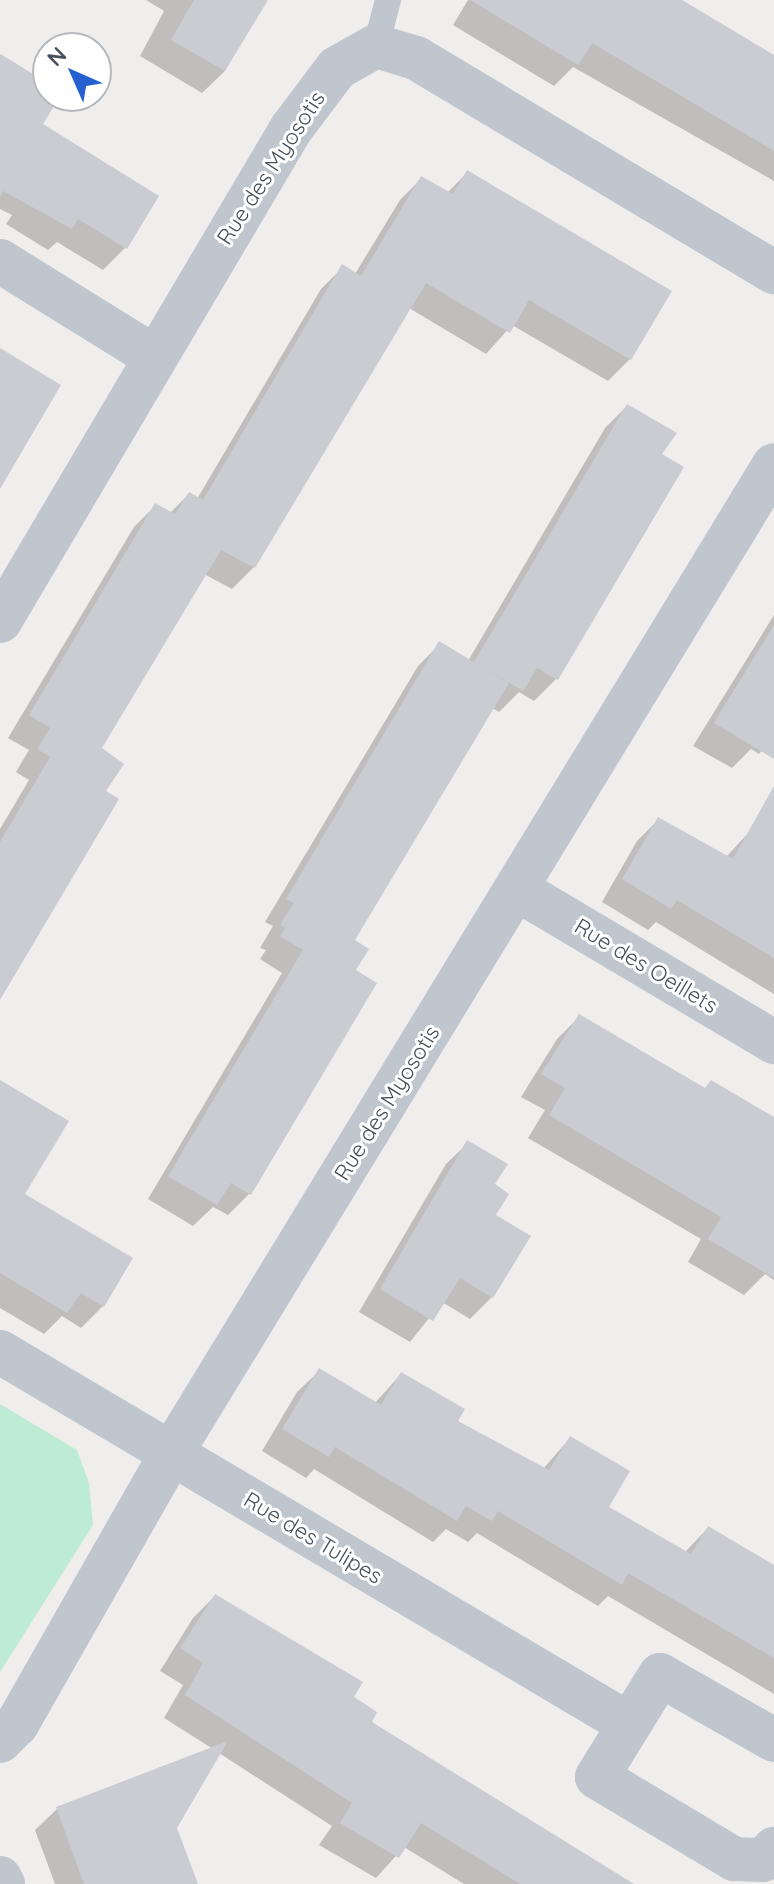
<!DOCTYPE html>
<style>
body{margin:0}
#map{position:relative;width:774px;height:1884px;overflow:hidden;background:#f0eded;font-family:Quicksand,sans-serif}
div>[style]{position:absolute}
.green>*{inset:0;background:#beebd4}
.shadow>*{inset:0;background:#0003}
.building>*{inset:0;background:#caccd2}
.service>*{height:26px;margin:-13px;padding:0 13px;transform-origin:13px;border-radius:13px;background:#bfc6ce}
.minor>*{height:44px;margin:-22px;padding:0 22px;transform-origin:22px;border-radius:22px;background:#bfc6ce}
span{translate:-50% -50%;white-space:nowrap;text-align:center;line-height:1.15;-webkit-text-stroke:6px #fff;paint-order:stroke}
.street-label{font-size:22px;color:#474f59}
.north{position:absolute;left:32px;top:32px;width:80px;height:80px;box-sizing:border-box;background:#fff;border:2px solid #b5b9bd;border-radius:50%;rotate:315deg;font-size:22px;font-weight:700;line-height:32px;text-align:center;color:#474f59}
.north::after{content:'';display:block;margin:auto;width:28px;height:36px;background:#2661d1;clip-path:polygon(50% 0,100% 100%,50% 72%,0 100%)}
</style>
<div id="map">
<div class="green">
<i style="clip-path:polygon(0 1404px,77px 1450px,89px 1483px,93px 1525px,0 1672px)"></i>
</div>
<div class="shadow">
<i style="clip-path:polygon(146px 0,266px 0,224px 72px,202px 93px,140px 56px,164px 11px)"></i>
<i style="clip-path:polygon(468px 0,678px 0,774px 57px,774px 181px,573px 67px,554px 86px,453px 25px)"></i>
<i style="clip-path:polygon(0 54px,48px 84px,48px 96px,58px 96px,40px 125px,125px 248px,103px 270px,57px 242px,48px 250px,6px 224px,12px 215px,0 209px)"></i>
<i style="clip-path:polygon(468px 172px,670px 292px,630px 359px,608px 381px,512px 325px,486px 354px,409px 308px,254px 567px,232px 589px,204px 574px,99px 749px,103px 792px,0 995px,0 829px,29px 780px,16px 772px,29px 750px,8px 738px,134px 527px,156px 505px,170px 513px,189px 494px,197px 499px,321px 289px,343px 267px,355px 274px,400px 200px,422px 178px,447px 193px)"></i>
<i style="clip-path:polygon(627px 406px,659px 455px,556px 679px,534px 701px,519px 692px,499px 712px,492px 708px,352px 940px,354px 970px,250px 1193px,228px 1215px,213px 1207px,193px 1226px,148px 1199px,282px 973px,260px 959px,266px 950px,260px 948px,273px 926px,265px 922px,418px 666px,440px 644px,468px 661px,605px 428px)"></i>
<i style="clip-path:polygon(774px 615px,774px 738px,759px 754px,751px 749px,732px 768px,693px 746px)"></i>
<i style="clip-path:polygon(659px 819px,726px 857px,752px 829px,774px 843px,774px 994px,656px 922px,648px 930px,602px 902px,637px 841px)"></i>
<i style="clip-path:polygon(579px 1017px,774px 1165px,774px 1280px,765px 1274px,744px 1295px,688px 1262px,701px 1239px,528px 1138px,545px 1110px,521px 1097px,557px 1039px)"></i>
<i style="clip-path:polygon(468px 1143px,493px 1216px,492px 1297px,470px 1319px,442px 1302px,410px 1342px,359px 1312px,446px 1164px)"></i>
<i style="clip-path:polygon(0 1181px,103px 1306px,81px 1328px,62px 1316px,44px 1334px,0 1308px)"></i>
<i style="clip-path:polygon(319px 1371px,375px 1403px,401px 1374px,455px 1422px,543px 1469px,570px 1438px,606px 1507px,684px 1553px,708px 1528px,774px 1568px,774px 1694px,608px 1596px,598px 1606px,477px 1533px,468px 1542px,446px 1529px,433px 1542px,314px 1469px,306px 1478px,262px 1451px,297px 1392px)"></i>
<i style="clip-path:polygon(215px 1596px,351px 1698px,369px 1722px,629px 1884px,464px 1884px,404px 1847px,376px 1878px,319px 1845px,332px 1826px,219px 1753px,174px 1828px,196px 1884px,55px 1884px,35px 1830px,57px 1809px,213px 1749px,164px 1718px,183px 1685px,160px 1671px,193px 1618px)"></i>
</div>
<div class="building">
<i style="clip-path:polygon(194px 0,268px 0,225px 71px,171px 40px)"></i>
<i style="clip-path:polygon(470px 0,682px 0,774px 55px,774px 151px,592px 43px,578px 65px)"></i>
<i style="clip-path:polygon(0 54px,48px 83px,48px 96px,60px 96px,43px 124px,159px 196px,127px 249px,78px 219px,72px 229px,3px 191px,0 197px)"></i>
<i style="clip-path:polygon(467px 170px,672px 291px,631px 360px,529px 300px,510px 333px,426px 283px,255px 568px,221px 550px,102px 748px,124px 764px,106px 791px,119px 799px,0 1000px,0 842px,50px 757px,37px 749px,50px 728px,29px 715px,155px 503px,175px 514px,189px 492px,203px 500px,342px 264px,361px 276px,421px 176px,453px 194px)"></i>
<i style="clip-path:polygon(0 348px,61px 385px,0 489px)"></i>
<i style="clip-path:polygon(627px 404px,677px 433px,662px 454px,684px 467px,558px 680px,537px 668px,523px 691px,474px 662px)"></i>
<i style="clip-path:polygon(774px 625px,774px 759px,714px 723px)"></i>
<i style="clip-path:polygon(439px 641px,509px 683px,355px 940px,369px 949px,356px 970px,377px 983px,251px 1195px,231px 1183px,217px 1205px,168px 1176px,303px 950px,280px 936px,286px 928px,280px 925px,294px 903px,286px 899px)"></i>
<i style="clip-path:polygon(774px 786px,774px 958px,677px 900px,671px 909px,622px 879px,658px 817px,733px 859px)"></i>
<i style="clip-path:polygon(579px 1014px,705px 1088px,711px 1080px,774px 1117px,774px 1278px,708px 1239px,721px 1217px,549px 1115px,565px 1088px,541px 1074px)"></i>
<i style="clip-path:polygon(0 1080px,69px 1121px,25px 1194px,133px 1258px,104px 1307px,81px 1293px,67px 1313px,0 1273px)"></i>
<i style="clip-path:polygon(467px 1140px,508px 1164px,495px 1184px,509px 1194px,496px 1215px,531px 1236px,493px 1298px,460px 1278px,433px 1321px,380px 1289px)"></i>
<i style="clip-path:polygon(319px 1368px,381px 1405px,401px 1372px,465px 1409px,458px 1421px,549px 1470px,570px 1436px,630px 1471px,609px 1507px,691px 1554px,708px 1526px,774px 1565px,774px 1658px,628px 1573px,622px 1585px,498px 1511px,492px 1521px,466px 1506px,457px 1521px,335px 1447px,329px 1457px,282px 1429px)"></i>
<i style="clip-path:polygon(215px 1594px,363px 1682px,354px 1697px,377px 1712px,372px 1722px,634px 1884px,520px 1884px,421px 1823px,399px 1858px,340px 1823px,352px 1803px,185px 1695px,203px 1663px,180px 1648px)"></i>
<i style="clip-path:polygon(228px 1741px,177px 1828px,198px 1884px,84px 1884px,56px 1807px)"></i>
</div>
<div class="service">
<i style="left:376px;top:46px;width:48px;rotate:-75.4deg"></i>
</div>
<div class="minor">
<i style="left:0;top:261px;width:180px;rotate:31.8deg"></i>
<i style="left:0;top:621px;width:572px;rotate:-59.4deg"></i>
<i style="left:291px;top:129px;width:76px;rotate:-53deg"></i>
<i style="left:337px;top:68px;width:45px;rotate:-29.4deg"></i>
<i style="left:376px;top:46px;width:42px;rotate:16.7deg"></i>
<i style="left:416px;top:58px;width:417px;rotate:30.9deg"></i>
<i style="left:518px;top:890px;width:298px;rotate:30.7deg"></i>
<i style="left:0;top:1352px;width:729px;rotate:30.61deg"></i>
<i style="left:774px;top:1740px;width:131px;rotate:-150.3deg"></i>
<i style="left:660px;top:1675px;width:120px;rotate:121.7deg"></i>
<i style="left:597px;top:1777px;width:160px;rotate:30.9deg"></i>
<i style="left:734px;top:1859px;width:29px;rotate:2deg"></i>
<i style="left:763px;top:1860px;width:16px;rotate:-45deg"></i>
<i style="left:0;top:1741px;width:24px;rotate:-45deg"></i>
<i style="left:17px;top:1724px;width:311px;rotate:-60.3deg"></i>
<i style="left:171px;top:1454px;width:1158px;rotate:-58.63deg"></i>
<i style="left:0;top:1878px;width:7px;rotate:63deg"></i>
</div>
<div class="street-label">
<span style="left:271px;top:168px;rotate:-57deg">Rue des Myosotis</span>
<span style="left:646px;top:966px;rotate:31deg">Rue des Oeillets</span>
<span style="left:387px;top:1103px;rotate:-58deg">Rue des Myosotis</span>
<span style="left:313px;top:1538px;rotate:31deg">Rue des Tulipes</span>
</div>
<div class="north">N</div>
</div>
